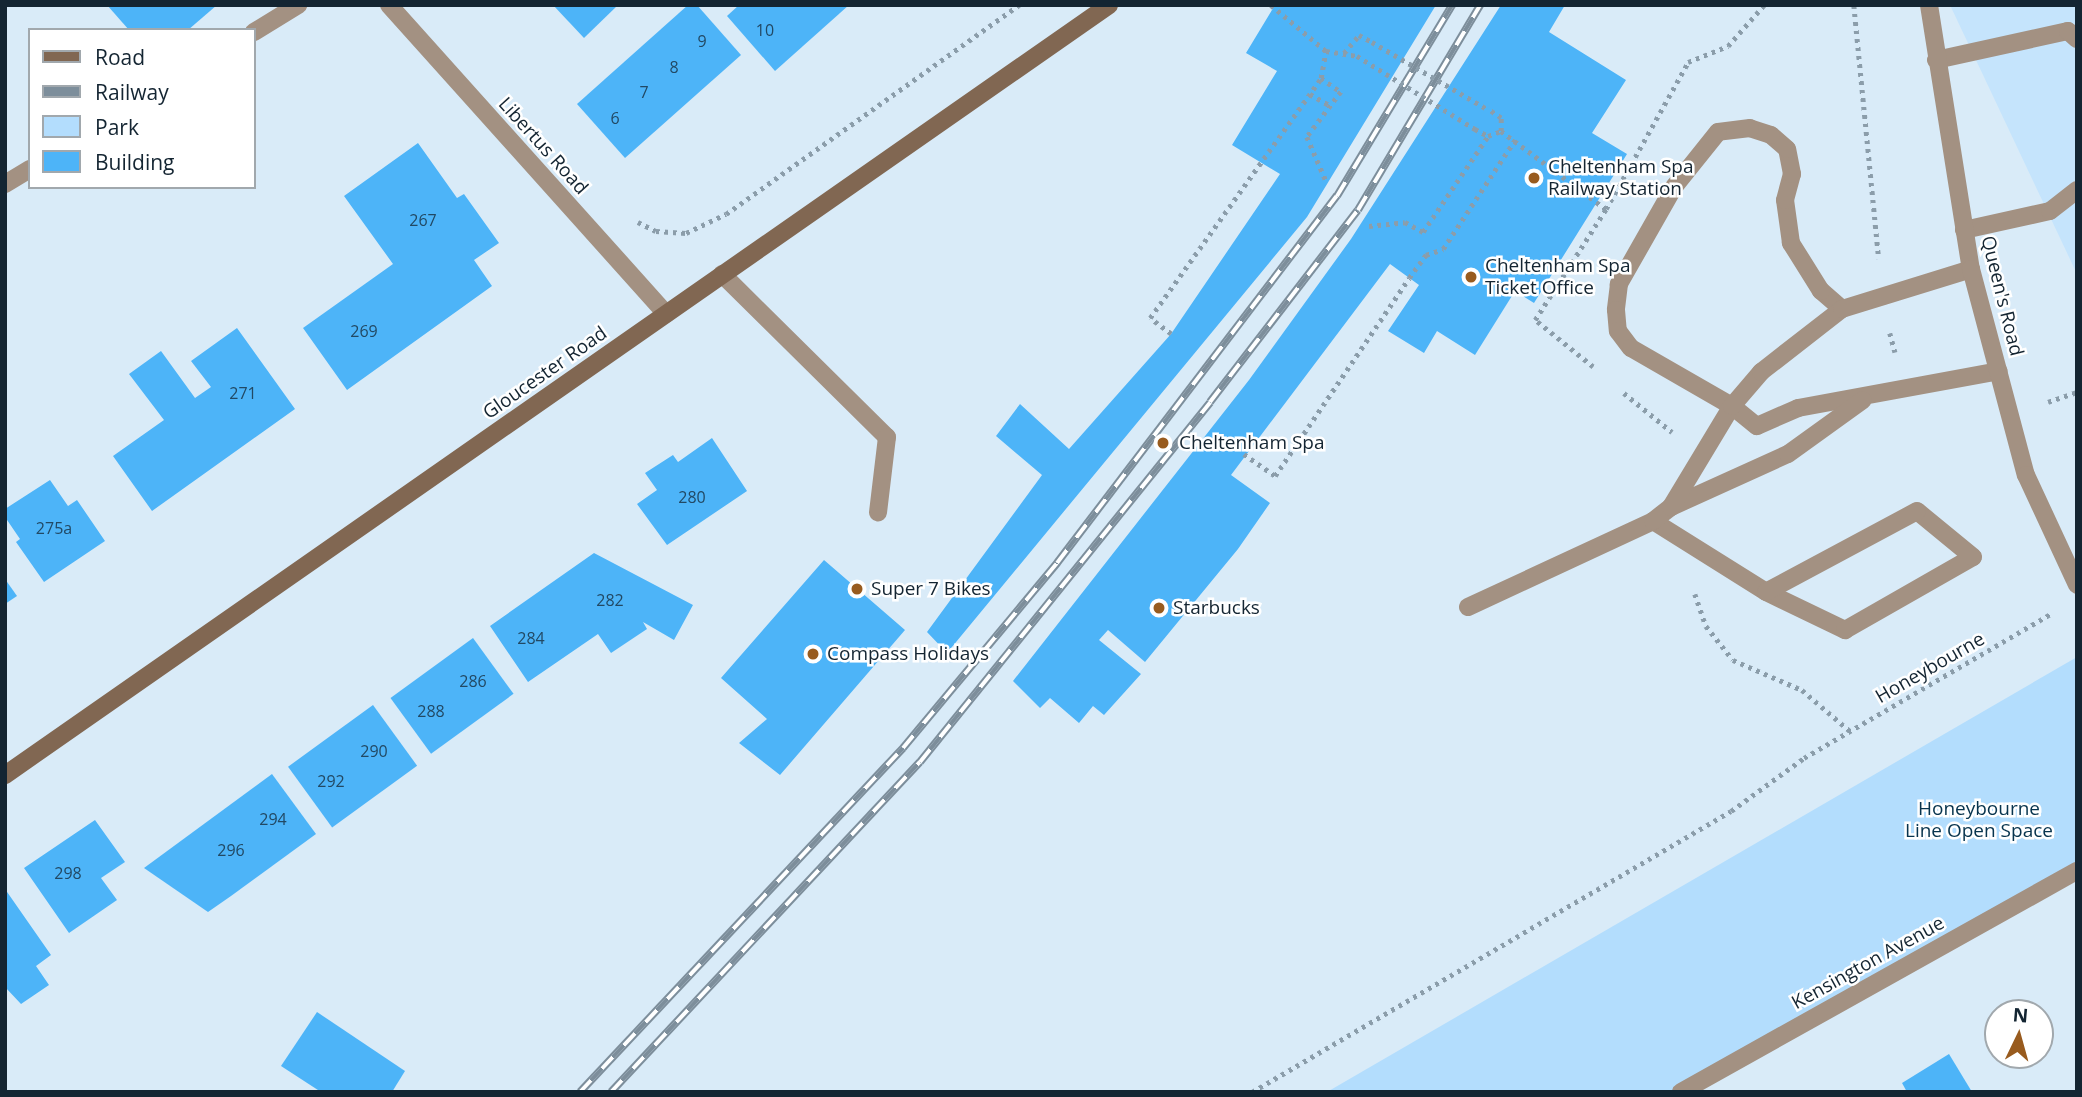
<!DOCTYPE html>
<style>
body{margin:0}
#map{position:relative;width:2082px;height:1097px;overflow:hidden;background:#d9ebf8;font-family:"Open Sans",sans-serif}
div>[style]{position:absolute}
.built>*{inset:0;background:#c5e4fc}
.green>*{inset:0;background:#b3ddfd}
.building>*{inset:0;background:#4db4f8;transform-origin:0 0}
.path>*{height:4.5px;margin-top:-2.25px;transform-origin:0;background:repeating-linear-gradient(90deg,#8b9daa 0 3.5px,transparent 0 8.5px)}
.service>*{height:18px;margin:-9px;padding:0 9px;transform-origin:9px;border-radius:9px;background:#a39182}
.minor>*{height:18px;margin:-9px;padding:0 9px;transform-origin:9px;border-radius:9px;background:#a39182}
.tertiary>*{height:18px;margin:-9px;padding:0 9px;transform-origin:9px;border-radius:9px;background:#a39182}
.secondary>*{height:18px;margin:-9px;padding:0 9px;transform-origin:9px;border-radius:9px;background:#816752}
.rail>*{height:8px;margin-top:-4px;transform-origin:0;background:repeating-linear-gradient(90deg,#fff 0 16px,#7d8e9b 0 32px);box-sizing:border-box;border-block:2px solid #7d8e9b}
.path-bridge>*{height:4.5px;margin-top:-2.25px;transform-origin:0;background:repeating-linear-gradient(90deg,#8b9daa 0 3.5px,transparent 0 8.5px)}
.dots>*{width:19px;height:19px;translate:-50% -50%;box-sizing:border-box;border:4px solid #fff;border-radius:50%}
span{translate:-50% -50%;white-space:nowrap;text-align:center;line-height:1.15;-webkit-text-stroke:5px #fff;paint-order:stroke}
.number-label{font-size:16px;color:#224964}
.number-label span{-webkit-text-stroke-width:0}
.street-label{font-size:19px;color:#142532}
.poi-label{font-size:19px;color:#142532}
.left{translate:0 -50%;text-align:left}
.park-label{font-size:19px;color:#07344e}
.frame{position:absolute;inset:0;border:7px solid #142532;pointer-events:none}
.legend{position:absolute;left:28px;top:28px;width:228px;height:161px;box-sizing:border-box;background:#fff;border:2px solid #a1a8ad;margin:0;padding:9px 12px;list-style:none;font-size:21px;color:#142532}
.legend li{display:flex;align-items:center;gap:14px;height:35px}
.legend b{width:35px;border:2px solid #a1a8ad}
.north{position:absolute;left:1984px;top:999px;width:70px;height:70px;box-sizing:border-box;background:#fff;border:2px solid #a1a8ad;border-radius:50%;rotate:5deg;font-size:19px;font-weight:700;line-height:28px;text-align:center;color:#142532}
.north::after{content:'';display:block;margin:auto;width:24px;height:32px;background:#985b1e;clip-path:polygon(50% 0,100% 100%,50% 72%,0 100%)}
</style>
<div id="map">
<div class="built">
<i style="clip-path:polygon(1950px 5px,2077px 5px,2077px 274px)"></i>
</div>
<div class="green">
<i style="clip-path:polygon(2077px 657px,2077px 871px,1681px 1092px,1327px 1092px)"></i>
</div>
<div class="building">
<i style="clip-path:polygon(107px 5px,217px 5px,188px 30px,129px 30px)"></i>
<i style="clip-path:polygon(553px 5px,618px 5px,584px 38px)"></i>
<i style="clip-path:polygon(688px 5px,697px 5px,741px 55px,625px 158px,577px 104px)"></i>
<i style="clip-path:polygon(739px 5px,849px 5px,775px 71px,727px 16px)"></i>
<i style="clip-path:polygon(1275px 5px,1436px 5px,1307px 217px,947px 653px,927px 632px,1042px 475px,996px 436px,1020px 404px,1069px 449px,1171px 334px,1280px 174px,1232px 145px,1277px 71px,1246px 53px)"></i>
<i style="clip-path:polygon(1501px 5px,1565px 5px,1549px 32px,1626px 80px,1592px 133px,1627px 154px,1534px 303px,1515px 291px,1475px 355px,1437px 331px,1424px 353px,1388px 331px,1419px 285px,1390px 264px,1231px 475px,1270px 503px,1238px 549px,1145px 662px,1108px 630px,1099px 640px,1141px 674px,1104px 715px,1093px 706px,1079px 723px,1050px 698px,1040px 708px,1013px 681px,1249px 380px,1351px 239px)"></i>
<i style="clip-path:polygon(418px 143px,457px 198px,464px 194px,499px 243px,474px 260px,492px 286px,347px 390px,303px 328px,393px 264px,344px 196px)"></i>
<i style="clip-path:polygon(237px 328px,295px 409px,152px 511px,113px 456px,164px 420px,129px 374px,161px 351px,195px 398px,211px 387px,191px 361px)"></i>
<i style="clip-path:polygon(712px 438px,747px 491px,667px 545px,637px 504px,657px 490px,645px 473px,673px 455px,678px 462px)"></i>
<i style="clip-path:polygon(50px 480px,68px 506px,77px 500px,105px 541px,44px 582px,16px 542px,20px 539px,5px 517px,5px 509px)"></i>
<i style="clip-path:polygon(594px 553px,693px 605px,674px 640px,643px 622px,647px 629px,611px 653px,598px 634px,528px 682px,490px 626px)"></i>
<i style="clip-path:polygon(824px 560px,905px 630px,780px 775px,739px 743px,767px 719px,721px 678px)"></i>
<i style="clip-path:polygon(5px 579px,17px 596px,5px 604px)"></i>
<i style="left:473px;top:638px;width:69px;height:102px;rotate:54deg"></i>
<i style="left:373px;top:705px;width:75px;height:105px;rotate:54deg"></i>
<i style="clip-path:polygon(272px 774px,316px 834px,231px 896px,208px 912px,144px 868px)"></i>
<i style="clip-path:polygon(95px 820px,125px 862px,101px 878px,117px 900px,69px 933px,24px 868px)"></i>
<i style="clip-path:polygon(5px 889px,51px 955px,36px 966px,49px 985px,21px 1004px,5px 987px)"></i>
<i style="clip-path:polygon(317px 1012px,405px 1071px,392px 1092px,321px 1092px,281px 1066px)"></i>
<i style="clip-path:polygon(1949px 1054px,1972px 1092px,1907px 1092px,1902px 1083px)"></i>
</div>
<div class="path">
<i style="left:1271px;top:5px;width:72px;rotate:39.9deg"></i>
<i style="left:1326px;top:51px;width:31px;rotate:9deg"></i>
<i style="left:1854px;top:5px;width:255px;rotate:84.4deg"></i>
<i style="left:1344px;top:53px;width:23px;rotate:-50deg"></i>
<i style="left:1359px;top:35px;width:15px;rotate:28deg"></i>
<i style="left:1321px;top:78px;width:24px;rotate:35deg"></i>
<i style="left:1341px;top:92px;width:56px;rotate:127.1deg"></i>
<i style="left:1307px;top:137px;width:50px;rotate:66.5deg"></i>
<i style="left:1310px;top:94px;width:24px;rotate:30deg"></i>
<i style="left:1475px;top:129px;width:15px;rotate:28deg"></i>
<i style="left:1501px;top:131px;width:132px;rotate:36.7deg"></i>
<i style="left:638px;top:222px;width:20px;rotate:27deg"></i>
<i style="left:656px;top:231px;width:30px;rotate:4deg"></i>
<i style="left:686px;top:233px;width:44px;rotate:-25.4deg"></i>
<i style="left:726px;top:214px;width:360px;rotate:-35.5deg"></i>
<i style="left:1369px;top:226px;width:36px;rotate:-6deg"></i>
<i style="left:1405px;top:222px;width:21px;rotate:29deg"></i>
<i style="left:1423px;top:232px;width:116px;rotate:-55.9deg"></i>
<i style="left:1488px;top:136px;width:14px;rotate:-21deg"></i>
<i style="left:1501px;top:131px;width:13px;rotate:-90deg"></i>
<i style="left:1501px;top:118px;width:14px;rotate:-146deg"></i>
<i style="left:1890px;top:333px;width:20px;rotate:75deg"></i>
<i style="left:1171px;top:334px;width:26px;rotate:-143deg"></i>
<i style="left:1150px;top:318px;width:295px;rotate:-54.5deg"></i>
<i style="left:1321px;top:78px;width:27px;rotate:-80deg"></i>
<i style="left:1593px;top:367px;width:75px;rotate:-141deg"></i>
<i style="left:1535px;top:320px;width:132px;rotate:-57.4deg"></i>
<i style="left:1606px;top:209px;width:168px;rotate:-60.8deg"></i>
<i style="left:1688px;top:62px;width:43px;rotate:-21.8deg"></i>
<i style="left:1728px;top:46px;width:55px;rotate:-48.7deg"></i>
<i style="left:1624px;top:393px;width:62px;rotate:39.1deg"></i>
<i style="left:2048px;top:402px;width:31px;rotate:-19deg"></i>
<i style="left:1244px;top:454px;width:38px;rotate:35deg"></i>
<i style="left:1275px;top:476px;width:239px;rotate:-55.9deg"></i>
<i style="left:1409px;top:278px;width:29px;rotate:-54deg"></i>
<i style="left:1426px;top:255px;width:18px;rotate:-19deg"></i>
<i style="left:1443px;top:249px;width:131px;rotate:-56.6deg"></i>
<i style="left:1695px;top:594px;width:34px;rotate:71deg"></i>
<i style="left:1706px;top:626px;width:43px;rotate:51.5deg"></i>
<i style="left:1733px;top:660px;width:75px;rotate:23.5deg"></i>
<i style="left:1802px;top:690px;width:63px;rotate:40.5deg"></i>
<i style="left:1252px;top:1092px;width:555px;rotate:-30.4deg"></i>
<i style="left:1731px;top:811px;width:90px;rotate:-36deg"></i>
<i style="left:1804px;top:758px;width:287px;rotate:-30.3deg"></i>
</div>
<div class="service">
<i style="left:1936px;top:60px;width:135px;rotate:-12.4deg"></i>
<i style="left:2068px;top:31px;width:12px;rotate:42deg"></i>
<i style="left:1964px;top:230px;width:88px;rotate:-12.5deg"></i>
<i style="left:2050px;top:211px;width:34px;rotate:-38deg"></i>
<i style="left:722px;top:274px;width:232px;rotate:44.7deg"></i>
<i style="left:887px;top:437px;width:76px;rotate:96.8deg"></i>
<i style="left:1842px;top:309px;width:28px;rotate:-139deg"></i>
<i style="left:1821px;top:291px;width:57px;rotate:-122deg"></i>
<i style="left:1791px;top:243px;width:43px;rotate:-97.9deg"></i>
<i style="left:1785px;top:200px;width:27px;rotate:-75deg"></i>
<i style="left:1792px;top:174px;width:25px;rotate:-101deg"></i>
<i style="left:1787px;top:149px;width:21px;rotate:-139deg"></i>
<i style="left:1771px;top:135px;width:22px;rotate:-162deg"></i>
<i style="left:1750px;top:128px;width:32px;rotate:173deg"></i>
<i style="left:1718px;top:132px;width:70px;rotate:128.7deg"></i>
<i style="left:1674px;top:187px;width:112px;rotate:119.6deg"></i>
<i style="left:1619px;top:284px;width:26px;rotate:97deg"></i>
<i style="left:1616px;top:310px;width:21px;rotate:85deg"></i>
<i style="left:1618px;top:331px;width:21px;rotate:53deg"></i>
<i style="left:1631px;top:348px;width:116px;rotate:29.9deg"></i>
<i style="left:1732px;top:406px;width:32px;rotate:39deg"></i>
<i style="left:1757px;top:426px;width:45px;rotate:-23.7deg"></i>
<i style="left:1798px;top:408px;width:204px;rotate:-10.4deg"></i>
<i style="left:1671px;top:507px;width:128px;rotate:-24.4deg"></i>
<i style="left:1788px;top:454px;width:92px;rotate:-35.8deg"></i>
<i style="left:1653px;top:521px;width:133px;rotate:32.1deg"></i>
<i style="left:1766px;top:592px;width:88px;rotate:25.7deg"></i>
<i style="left:1845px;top:630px;width:147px;rotate:-29.7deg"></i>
<i style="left:1973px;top:557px;width:72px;rotate:-140.6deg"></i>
<i style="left:1917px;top:511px;width:171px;rotate:151.8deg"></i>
<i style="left:1468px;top:607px;width:204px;rotate:-24.9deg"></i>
<i style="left:1653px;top:521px;width:23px;rotate:-38deg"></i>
<i style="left:1671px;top:507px;width:118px;rotate:-58.9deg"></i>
<i style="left:1732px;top:406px;width:45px;rotate:-49.5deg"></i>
<i style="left:1761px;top:372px;width:103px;rotate:-37.9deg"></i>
<i style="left:1842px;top:309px;width:135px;rotate:-17.2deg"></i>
</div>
<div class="minor">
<i style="left:254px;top:32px;width:52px;rotate:-31.5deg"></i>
<i style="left:5px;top:184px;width:29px;rotate:-31deg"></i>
<i style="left:1681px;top:1092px;width:453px;rotate:-29.2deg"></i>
</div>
<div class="tertiary">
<i style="left:389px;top:5px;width:415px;rotate:48.1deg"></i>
<i style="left:1929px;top:5px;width:267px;rotate:81deg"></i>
<i style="left:1971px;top:269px;width:213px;rotate:75.1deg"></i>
<i style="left:2026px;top:475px;width:121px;rotate:65.1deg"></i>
</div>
<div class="secondary">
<i style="left:5px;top:775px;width:1346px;rotate:-34.89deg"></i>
</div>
<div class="rail">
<i style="left:580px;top:1092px;width:472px;rotate:-46.8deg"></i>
<i style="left:903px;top:748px;width:241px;rotate:-50.2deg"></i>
<i style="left:1057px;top:563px;width:462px;rotate:-52.7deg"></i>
<i style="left:1337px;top:196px;width:223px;rotate:-58.9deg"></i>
<i style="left:611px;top:1092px;width:452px;rotate:-46.9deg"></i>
<i style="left:920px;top:762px;width:462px;rotate:-51.1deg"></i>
<i style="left:1210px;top:402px;width:242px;rotate:-52.4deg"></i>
<i style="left:1358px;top:210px;width:239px;rotate:-59.2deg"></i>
</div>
<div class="path-bridge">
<i style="left:1372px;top:42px;width:135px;rotate:30.2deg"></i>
<i style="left:1357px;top:56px;width:139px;rotate:31.7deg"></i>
</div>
<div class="dots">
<i style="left:1534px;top:178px;background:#985b1e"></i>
<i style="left:1471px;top:277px;background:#985b1e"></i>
<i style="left:1163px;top:443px;background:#985b1e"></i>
<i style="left:857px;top:589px;background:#985b1e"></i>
<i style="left:1159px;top:608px;background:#985b1e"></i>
<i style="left:813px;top:654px;background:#985b1e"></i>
</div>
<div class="number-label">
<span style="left:765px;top:30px">10</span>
<span style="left:702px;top:41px">9</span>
<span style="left:674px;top:67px">8</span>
<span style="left:644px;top:92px">7</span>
<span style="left:615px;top:118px">6</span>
<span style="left:423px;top:220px">267</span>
<span style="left:364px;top:331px">269</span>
<span style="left:243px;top:393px">271</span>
<span style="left:692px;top:497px">280</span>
<span style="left:54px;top:528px">275a</span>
<span style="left:610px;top:600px">282</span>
<span style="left:531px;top:638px">284</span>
<span style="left:473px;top:681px">286</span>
<span style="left:431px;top:711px">288</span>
<span style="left:374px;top:751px">290</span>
<span style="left:331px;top:781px">292</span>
<span style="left:273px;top:819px">294</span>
<span style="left:231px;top:850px">296</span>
<span style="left:68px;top:873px">298</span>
</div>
<div class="street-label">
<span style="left:543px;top:146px;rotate:48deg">Libertus Road</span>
<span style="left:2002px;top:296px;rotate:76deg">Queen's Road</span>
<span style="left:545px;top:373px;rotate:-35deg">Gloucester Road</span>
<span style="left:1930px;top:668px;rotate:-30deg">Honeybourne</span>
<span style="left:1868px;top:963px;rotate:-29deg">Kensington Avenue</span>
</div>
<div class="poi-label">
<span class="left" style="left:1548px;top:178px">Cheltenham Spa<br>Railway Station</span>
<span class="left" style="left:1485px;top:277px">Cheltenham Spa<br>Ticket Office</span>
<span class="left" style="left:1179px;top:443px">Cheltenham Spa</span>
<span class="left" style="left:871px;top:589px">Super 7 Bikes</span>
<span class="left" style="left:1173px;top:608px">Starbucks</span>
<span class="left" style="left:827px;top:654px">Compass Holidays</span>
</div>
<div class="park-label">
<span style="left:1979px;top:820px">Honeybourne<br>Line Open Space</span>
</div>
<div class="frame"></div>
<ul class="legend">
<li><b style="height:9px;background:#816752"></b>Road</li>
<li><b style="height:9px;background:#7d8e9b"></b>Railway</li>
<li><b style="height:19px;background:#b3ddfd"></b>Park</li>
<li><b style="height:19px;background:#4db4f8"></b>Building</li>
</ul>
<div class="north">N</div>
</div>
